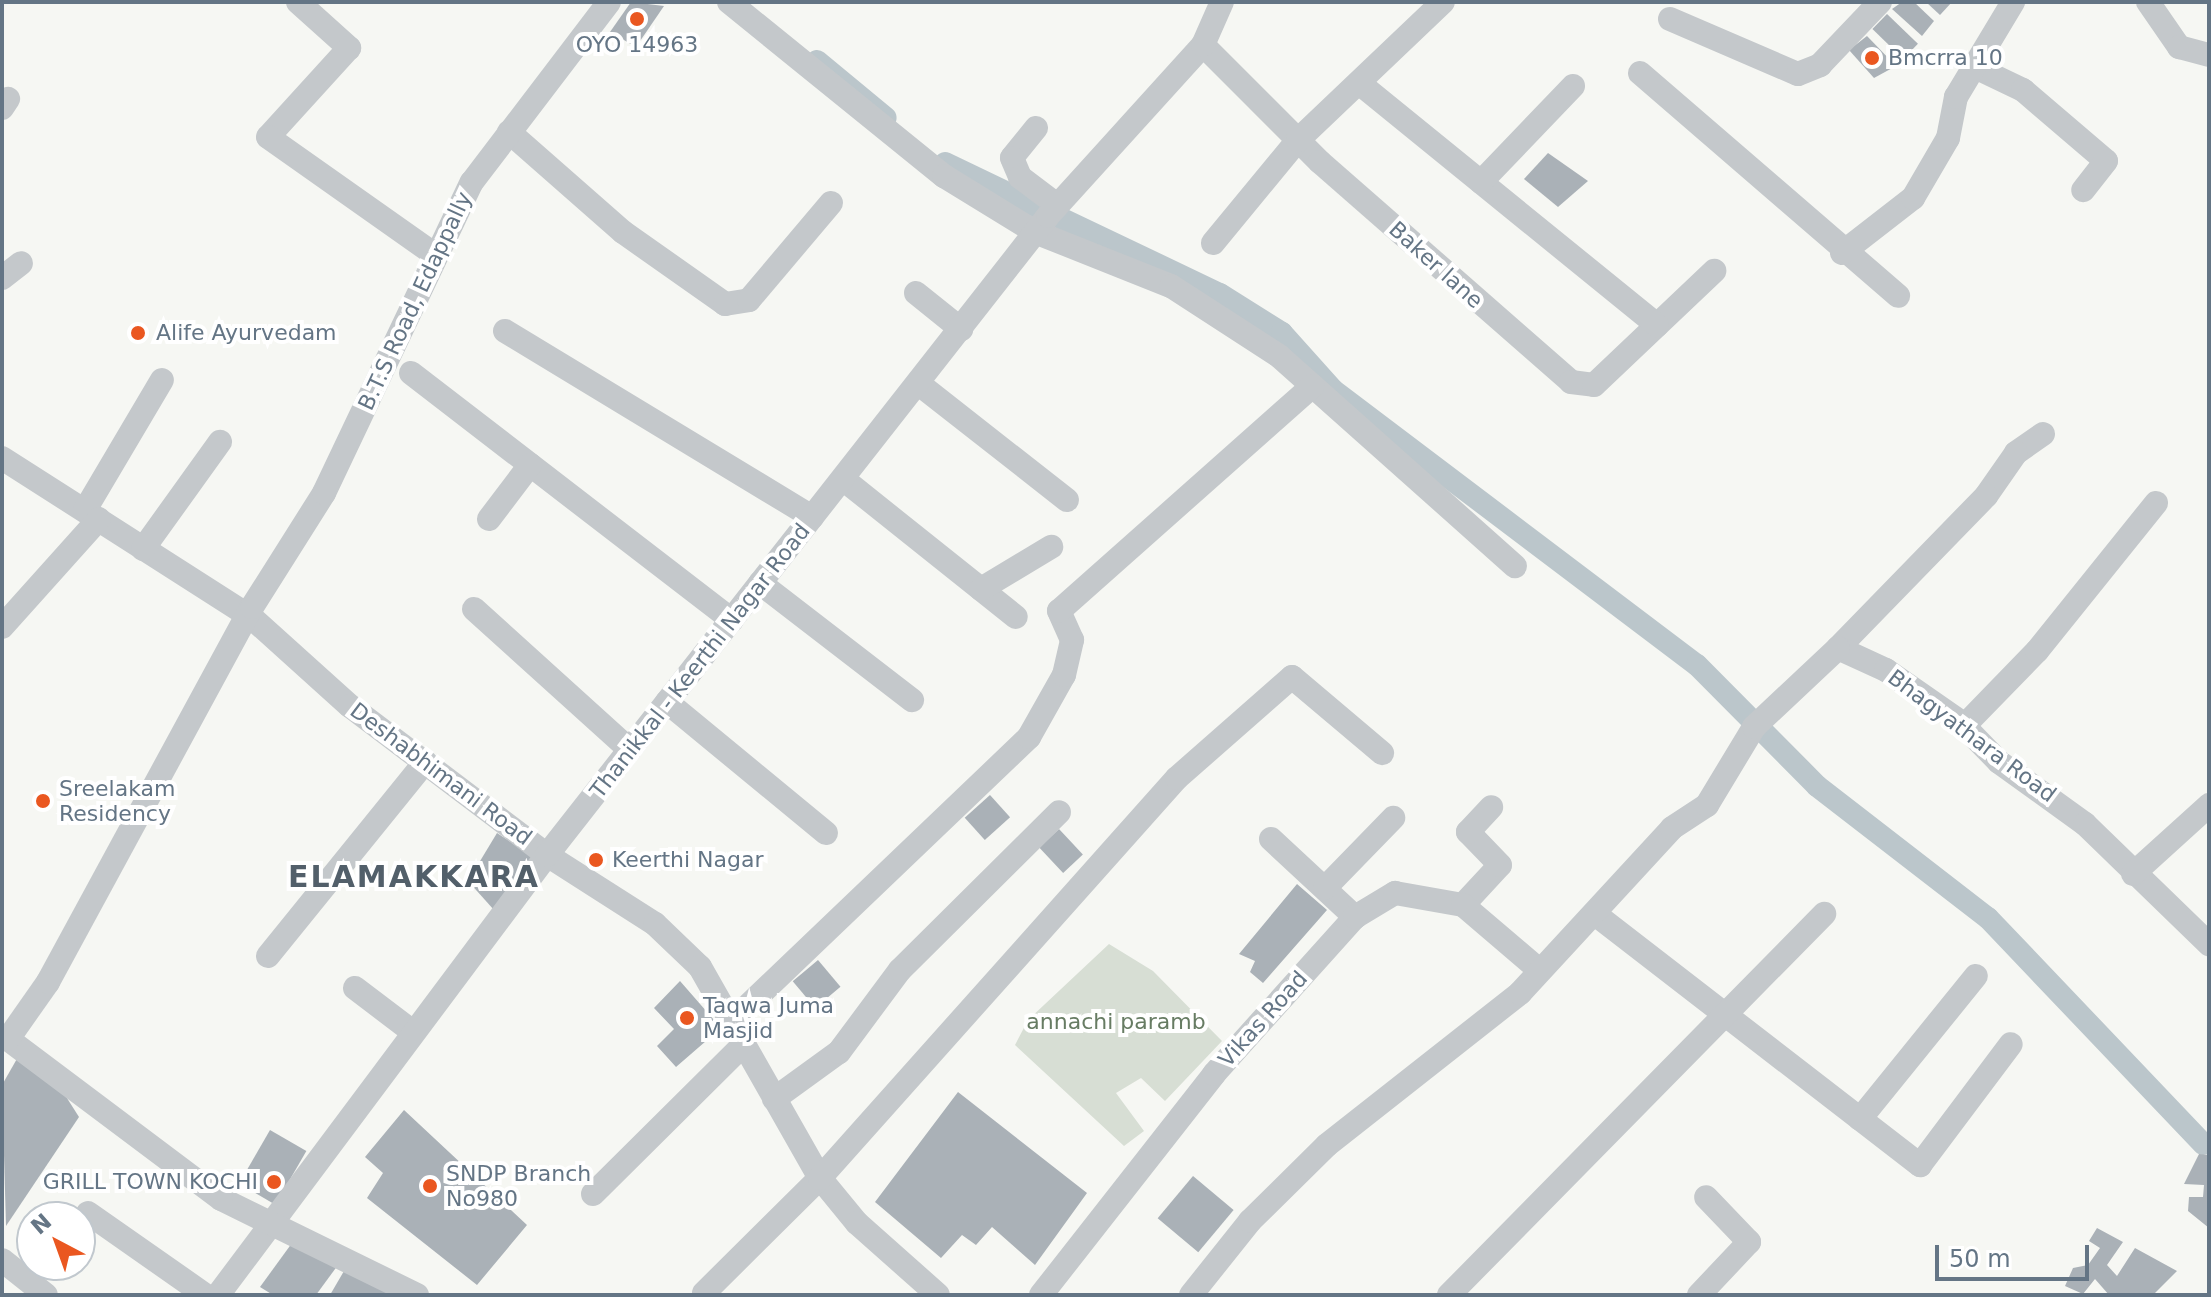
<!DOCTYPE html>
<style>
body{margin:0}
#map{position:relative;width:2211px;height:1297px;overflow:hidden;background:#f6f7f3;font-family:"DejaVu Sans",sans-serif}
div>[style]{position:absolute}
.green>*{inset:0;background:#d7ded4}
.canal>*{height:22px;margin:-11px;padding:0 11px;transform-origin:11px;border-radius:11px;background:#bbc6cb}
.building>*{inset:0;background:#aab1b7;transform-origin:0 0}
.minor>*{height:24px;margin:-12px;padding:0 12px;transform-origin:12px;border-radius:12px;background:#c4c8cb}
.dots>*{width:22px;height:22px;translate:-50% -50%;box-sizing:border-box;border:4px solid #fff;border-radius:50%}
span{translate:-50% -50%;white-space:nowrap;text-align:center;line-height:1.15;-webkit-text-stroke:8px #fff;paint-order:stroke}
.poi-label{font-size:22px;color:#647585}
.left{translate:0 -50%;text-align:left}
.right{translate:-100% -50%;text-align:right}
.street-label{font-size:22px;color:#647585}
.park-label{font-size:22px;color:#677c63}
.district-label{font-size:30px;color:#525f6a;font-weight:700;letter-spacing:2px}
.frame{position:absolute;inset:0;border:4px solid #647585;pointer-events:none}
.north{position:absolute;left:16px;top:1201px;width:80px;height:80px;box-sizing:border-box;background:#fff;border:2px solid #c1c8ce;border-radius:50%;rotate:319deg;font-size:22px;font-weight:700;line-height:32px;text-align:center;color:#647585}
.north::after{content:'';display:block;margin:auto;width:28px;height:36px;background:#ea5720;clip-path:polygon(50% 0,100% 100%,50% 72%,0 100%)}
.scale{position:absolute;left:1935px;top:1245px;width:154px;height:36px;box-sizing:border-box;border:4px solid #647585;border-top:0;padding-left:10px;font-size:24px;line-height:28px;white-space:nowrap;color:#647585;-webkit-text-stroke:6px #fff;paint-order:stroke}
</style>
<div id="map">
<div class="green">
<i style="clip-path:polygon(1109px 944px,1153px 971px,1222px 1041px,1165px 1101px,1141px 1078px,1116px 1093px,1144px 1131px,1124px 1146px,1015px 1045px,1028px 1020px)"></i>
</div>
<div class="canal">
<i style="left:817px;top:61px;width:89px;rotate:39.6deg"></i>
<i style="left:945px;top:163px;width:305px;rotate:25.5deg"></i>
<i style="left:1220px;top:294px;width:73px;rotate:32.2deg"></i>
<i style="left:1282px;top:333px;width:76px;rotate:48.2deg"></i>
<i style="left:1333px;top:390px;width:456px;rotate:37.1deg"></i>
<i style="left:1697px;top:665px;width:170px;rotate:45.2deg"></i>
<i style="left:1817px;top:786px;width:216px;rotate:37.7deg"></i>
<i style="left:1988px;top:918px;width:312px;rotate:46.4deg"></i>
</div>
<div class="building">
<i style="clip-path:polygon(631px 2px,664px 6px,636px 47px,610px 32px)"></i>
<i style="clip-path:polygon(1902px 2px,1914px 2px,1934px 21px,1922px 36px,1892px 9px)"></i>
<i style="clip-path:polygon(1926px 2px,1952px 2px,1940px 15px)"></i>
<i style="left:1887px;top:14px;width:43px;height:21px;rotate:44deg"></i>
<i style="clip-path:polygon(1867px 36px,1896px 66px,1874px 78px,1849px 50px)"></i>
<i style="clip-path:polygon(1548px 153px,1588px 181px,1558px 207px,1524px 179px)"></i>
<i style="left:990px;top:795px;width:30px;height:34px;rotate:48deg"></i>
<i style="left:1059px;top:829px;width:35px;height:27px;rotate:47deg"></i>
<i style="clip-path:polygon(497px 833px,535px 858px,494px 910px,468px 881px)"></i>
<i style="clip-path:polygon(1297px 884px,1327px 910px,1263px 983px,1250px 972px,1255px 961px,1239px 954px)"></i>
<i style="left:818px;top:960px;width:35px;height:33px;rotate:50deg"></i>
<i style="clip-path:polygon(680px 981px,721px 1028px,676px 1067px,657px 1046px,674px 1029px,654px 1008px)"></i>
<i style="clip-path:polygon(18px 1057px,65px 1095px,79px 1117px,6px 1226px,2px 1085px)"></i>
<i style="clip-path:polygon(958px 1092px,1087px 1193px,1035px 1265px,992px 1227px,976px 1245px,962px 1235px,941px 1258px,875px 1202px)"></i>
<i style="clip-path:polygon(404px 1110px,527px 1225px,477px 1285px,367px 1198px,383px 1173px,365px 1157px)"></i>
<i style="left:270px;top:1130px;width:42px;height:62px;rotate:30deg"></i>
<i style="clip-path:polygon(2199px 1154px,2209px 1155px,2209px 1228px,2188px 1211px,2189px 1197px,2203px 1197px,2204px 1185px,2184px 1184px)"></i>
<i style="left:1193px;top:1176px;width:53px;height:55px;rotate:40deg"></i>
<i style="clip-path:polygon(2097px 1228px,2123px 1242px,2107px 1265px,2117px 1276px,2135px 1248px,2177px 1271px,2153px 1295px,2109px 1295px,2095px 1279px,2083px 1294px,2065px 1286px,2073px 1268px,2088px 1265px,2100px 1248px,2089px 1241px)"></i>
<i style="clip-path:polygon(292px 1243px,338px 1265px,316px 1295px,273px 1295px,260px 1287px)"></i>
<i style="clip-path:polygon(344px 1271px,398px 1295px,330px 1295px)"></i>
</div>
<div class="minor">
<i style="left:298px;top:2px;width:69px;rotate:42deg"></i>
<i style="left:349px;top:48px;width:120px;rotate:132.3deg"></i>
<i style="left:268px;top:137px;width:203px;rotate:35.2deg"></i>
<i style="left:729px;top:2px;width:277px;rotate:39deg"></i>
<i style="left:944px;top:176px;width:107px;rotate:31.6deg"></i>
<i style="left:1035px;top:232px;width:146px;rotate:21.7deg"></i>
<i style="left:1171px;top:286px;width:129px;rotate:32.9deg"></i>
<i style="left:1279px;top:356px;width:316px;rotate:41.7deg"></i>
<i style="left:2148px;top:2px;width:55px;rotate:55.4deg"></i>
<i style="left:2179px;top:47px;width:31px;rotate:15deg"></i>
<i style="left:1670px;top:19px;width:139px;rotate:23.3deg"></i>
<i style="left:1798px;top:74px;width:24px;rotate:-22deg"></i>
<i style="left:1820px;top:65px;width:87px;rotate:-46.4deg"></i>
<i style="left:1203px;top:45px;width:165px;rotate:45deg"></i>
<i style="left:1320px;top:162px;width:334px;rotate:41.2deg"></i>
<i style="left:1571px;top:382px;width:23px;rotate:7deg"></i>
<i style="left:1594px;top:385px;width:166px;rotate:-43.5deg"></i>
<i style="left:1977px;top:68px;width:51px;rotate:25.6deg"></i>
<i style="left:2023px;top:90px;width:109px;rotate:40.5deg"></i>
<i style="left:2106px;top:161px;width:37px;rotate:128deg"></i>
<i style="left:1640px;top:73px;width:341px;rotate:40.8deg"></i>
<i style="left:1359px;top:83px;width:384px;rotate:39.1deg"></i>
<i style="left:2px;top:108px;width:11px;rotate:-56deg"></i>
<i style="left:1036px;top:128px;width:38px;rotate:129deg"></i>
<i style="left:1012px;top:158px;width:21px;rotate:67deg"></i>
<i style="left:1020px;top:177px;width:46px;rotate:37.1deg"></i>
<i style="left:509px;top:132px;width:152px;rotate:41.3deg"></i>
<i style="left:623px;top:232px;width:125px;rotate:35.2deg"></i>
<i style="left:725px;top:304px;width:24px;rotate:-9deg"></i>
<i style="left:749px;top:300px;width:127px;rotate:-49.8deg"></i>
<i style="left:1481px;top:182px;width:133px;rotate:-46.2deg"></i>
<i style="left:1213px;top:243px;width:134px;rotate:-50.5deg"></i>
<i style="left:1298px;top:140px;width:200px;rotate:-43.6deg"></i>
<i style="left:1842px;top:253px;width:90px;rotate:-37.8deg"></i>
<i style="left:1913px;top:198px;width:69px;rotate:-59.7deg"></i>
<i style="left:1948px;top:138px;width:42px;rotate:-79deg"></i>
<i style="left:1956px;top:97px;width:111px;rotate:-59deg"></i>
<i style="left:2px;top:278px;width:24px;rotate:-38deg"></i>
<i style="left:916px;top:293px;width:58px;rotate:38.7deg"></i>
<i style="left:505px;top:331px;width:359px;rotate:31.2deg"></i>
<i style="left:411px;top:373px;width:405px;rotate:37.6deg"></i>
<i style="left:919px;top:384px;width:188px;rotate:38.1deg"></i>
<i style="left:2043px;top:434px;width:33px;rotate:145deg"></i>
<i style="left:2016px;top:453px;width:52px;rotate:124.9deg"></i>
<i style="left:1986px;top:496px;width:212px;rotate:134.2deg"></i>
<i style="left:1838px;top:648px;width:53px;rotate:24.6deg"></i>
<i style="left:1886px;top:670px;width:89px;rotate:34.9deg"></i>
<i style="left:1959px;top:721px;width:57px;rotate:45.7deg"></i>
<i style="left:1999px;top:762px;width:106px;rotate:35.8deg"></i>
<i style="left:2085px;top:824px;width:173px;rotate:44.1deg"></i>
<i style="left:2px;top:458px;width:295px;rotate:32.6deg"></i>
<i style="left:251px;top:617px;width:133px;rotate:42deg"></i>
<i style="left:350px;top:706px;width:247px;rotate:37.1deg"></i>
<i style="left:547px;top:855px;width:128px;rotate:32.6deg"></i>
<i style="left:655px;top:924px;width:62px;rotate:43.7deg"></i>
<i style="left:700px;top:967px;width:243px;rotate:60.4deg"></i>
<i style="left:820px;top:1178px;width:58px;rotate:50.6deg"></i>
<i style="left:857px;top:1223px;width:108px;rotate:41.6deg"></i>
<i style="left:843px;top:479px;width:221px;rotate:38.6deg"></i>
<i style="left:85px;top:510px;width:151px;rotate:-59.4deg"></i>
<i style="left:489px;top:519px;width:68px;rotate:-52.8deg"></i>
<i style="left:143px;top:549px;width:132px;rotate:-54.3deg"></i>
<i style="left:760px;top:583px;width:192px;rotate:37.6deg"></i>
<i style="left:981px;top:589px;width:82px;rotate:-31deg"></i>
<i style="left:474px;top:609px;width:210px;rotate:42.1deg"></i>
<i style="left:2px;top:627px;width:145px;rotate:-48.1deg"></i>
<i style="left:667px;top:702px;width:206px;rotate:39.5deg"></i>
<i style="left:1964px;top:726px;width:105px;rotate:-45.8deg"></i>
<i style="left:2037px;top:651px;width:190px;rotate:-51.2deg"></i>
<i style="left:1271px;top:839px;width:115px;rotate:42.9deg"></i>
<i style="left:2133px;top:874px;width:103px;rotate:-42.2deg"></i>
<i style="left:1325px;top:888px;width:98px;rotate:-45.8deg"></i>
<i style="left:1463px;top:905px;width:54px;rotate:-47.2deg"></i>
<i style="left:1500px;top:865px;width:46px;rotate:-134.1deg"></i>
<i style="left:1468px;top:832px;width:34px;rotate:-47deg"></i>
<i style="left:1595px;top:914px;width:411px;rotate:37.7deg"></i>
<i style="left:1920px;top:1165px;width:151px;rotate:-53.1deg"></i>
<i style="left:268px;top:956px;width:250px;rotate:-51deg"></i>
<i style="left:355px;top:988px;width:73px;rotate:37.2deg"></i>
<i style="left:732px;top:1021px;width:411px;rotate:-43.7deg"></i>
<i style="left:1029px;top:737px;width:71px;rotate:-60.6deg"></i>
<i style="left:1064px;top:675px;width:36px;rotate:-77deg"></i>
<i style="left:1072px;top:640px;width:32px;rotate:-114deg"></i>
<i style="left:1059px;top:611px;width:339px;rotate:-41.6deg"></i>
<i style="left:774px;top:1099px;width:80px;rotate:-35.9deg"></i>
<i style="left:839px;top:1052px;width:102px;rotate:-53.4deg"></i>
<i style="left:900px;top:970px;width:224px;rotate:-44.8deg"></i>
<i style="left:1860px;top:1119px;width:184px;rotate:-51deg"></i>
<i style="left:593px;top:1194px;width:213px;rotate:-44.8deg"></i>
<i style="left:88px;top:1213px;width:143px;rotate:35deg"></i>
<i style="left:2px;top:1260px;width:56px;rotate:38.5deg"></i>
<i style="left:704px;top:1293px;width:163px;rotate:-44.8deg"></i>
<i style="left:820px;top:1178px;width:536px;rotate:-48.25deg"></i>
<i style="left:1177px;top:778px;width:153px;rotate:-41.3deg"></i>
<i style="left:1292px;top:677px;width:118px;rotate:40.2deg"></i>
<i style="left:218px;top:1295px;width:549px;rotate:-53.21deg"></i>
<i style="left:547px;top:855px;width:812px;rotate:-51.9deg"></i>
<i style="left:1048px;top:216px;width:231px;rotate:-47.8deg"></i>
<i style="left:1203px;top:45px;width:47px;rotate:-66.2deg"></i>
<i style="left:417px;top:1295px;width:218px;rotate:-153.9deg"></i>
<i style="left:221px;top:1199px;width:266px;rotate:-143.1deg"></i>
<i style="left:8px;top:1039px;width:70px;rotate:-54.9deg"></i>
<i style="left:48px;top:982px;width:427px;rotate:-61.5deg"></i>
<i style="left:252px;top:607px;width:135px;rotate:-57.7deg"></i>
<i style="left:324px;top:493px;width:344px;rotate:-64.6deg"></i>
<i style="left:472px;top:182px;width:226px;rotate:-52.7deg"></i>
<i style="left:1041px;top:1295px;width:281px;rotate:-51.9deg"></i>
<i style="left:1214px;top:1074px;width:211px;rotate:-48.1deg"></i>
<i style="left:1355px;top:917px;width:47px;rotate:-31deg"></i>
<i style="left:1395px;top:893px;width:69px;rotate:10deg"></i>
<i style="left:1463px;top:905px;width:100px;rotate:40.5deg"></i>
<i style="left:1191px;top:1295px;width:95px;rotate:-51.4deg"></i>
<i style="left:1250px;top:1221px;width:108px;rotate:-44.6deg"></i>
<i style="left:1327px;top:1145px;width:246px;rotate:-38.2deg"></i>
<i style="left:1520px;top:993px;width:224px;rotate:-47.3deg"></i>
<i style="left:1672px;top:828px;width:42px;rotate:-33.3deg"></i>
<i style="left:1707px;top:805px;width:91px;rotate:-58.9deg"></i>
<i style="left:1754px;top:727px;width:115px;rotate:-43.2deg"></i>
<i style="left:1449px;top:1295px;width:535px;rotate:-45.45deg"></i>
<i style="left:1699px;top:1295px;width:73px;rotate:-46.7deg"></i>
<i style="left:1749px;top:1242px;width:62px;rotate:-133.7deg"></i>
</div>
<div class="dots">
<i style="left:637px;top:19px;background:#ea5720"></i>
<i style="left:1872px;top:58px;background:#ea5720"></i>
<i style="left:138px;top:333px;background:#ea5720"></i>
<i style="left:43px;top:801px;background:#ea5720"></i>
<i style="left:596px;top:860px;background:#ea5720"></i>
<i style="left:687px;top:1018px;background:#ea5720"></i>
<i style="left:274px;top:1182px;background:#ea5720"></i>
<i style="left:430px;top:1186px;background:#ea5720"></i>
</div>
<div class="poi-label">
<span style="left:637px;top:45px">OYO 14963</span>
<span class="left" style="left:1888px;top:58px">Bmcrra 10</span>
<span class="left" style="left:156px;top:333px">Alife Ayurvedam</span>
<span class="left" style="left:59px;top:801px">Sreelakam<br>Residency</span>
<span class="left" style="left:612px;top:860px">Keerthi Nagar</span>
<span class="left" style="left:703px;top:1018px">Taqwa Juma<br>Masjid</span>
<span class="left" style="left:446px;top:1186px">SNDP Branch<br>No980</span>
<span class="right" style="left:258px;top:1182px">GRILL TOWN KOCHI</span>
</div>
<div class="street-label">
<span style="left:1436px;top:265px;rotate:42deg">Baker lane</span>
<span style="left:415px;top:301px;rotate:-65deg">B.T.S Road, Edappally</span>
<span style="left:700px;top:661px;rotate:-52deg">Thanikkal - Keerthi Nagar Road</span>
<span style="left:1972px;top:736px;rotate:37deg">Bhagyathara Road</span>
<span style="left:441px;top:774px;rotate:37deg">Deshabhimani Road</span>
<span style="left:1263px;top:1019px;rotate:-48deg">Vikas Road</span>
</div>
<div class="park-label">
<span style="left:1116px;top:1022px">annachi paramb</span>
</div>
<div class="district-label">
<span style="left:414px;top:877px">ELAMAKKARA</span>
</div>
<div class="frame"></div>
<div class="north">N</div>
<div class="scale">50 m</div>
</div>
